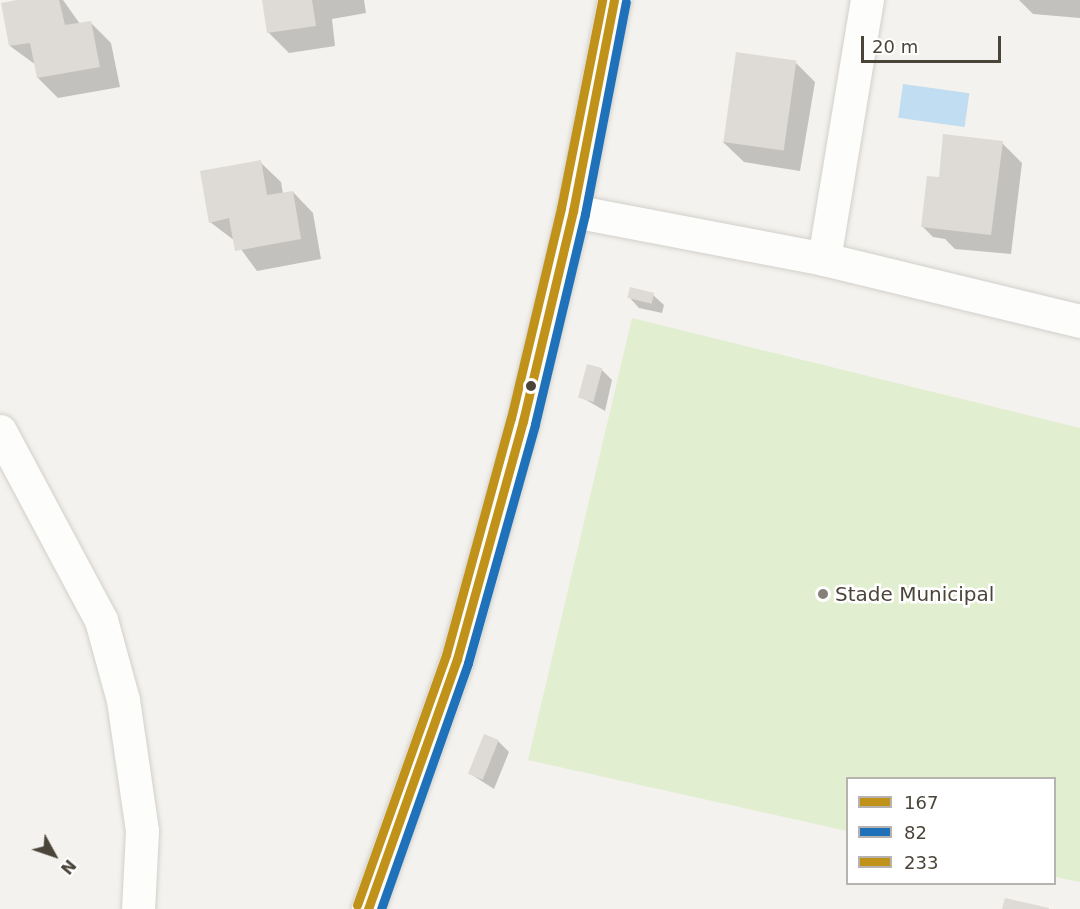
<!DOCTYPE html>
<style>
body{margin:0}
#map{position:relative;width:1080px;height:909px;overflow:hidden;background:#f4f2ee;font-family:"DejaVu Sans",sans-serif}
div>[style]{position:absolute}
.green>*{inset:0;background:#e1eecf}
.water>*{inset:0;background:#c0ddf1;transform-origin:0 0}
.shadow>*{inset:0;background:#0003}
.building>*{inset:0;background:#dedbd6;transform-origin:0 0}
.roads{filter:drop-shadow(0 0 2px #d2d0cb) drop-shadow(0 0 2px #d2d0cb)}
.minor>*{height:33px;margin:-16.5px;padding:0 16.5px;transform-origin:16.5px;border-radius:16.5px;background:#fdfdfc}
.bus-1>*{height:9px;margin:-4.5px;padding:0 4.5px;transform-origin:4.5px;border-radius:4.5px;background:#c0921a}
.bus-2>*{height:9px;margin:-4.5px;padding:0 4.5px;transform-origin:4.5px;border-radius:4.5px;background:#1f72b9}
.bus-3>*{height:9px;margin:-4.5px;padding:0 4.5px;transform-origin:4.5px;border-radius:4.5px;background:#c0921a}
.dots>*{width:16px;height:16px;translate:-50% -50%;box-sizing:border-box;border:3px solid #fff;border-radius:50%}
span{translate:-50% -50%;white-space:nowrap;text-align:center;line-height:1.15;-webkit-text-stroke:5px #fff;paint-order:stroke}
.poi-label{font-size:20px;color:#4b4439}
.left{translate:0 -50%;text-align:left}
.legend{position:absolute;left:846px;top:777px;width:210px;height:108px;box-sizing:border-box;background:#fff;border:2px solid #b7b4b0;margin:0;padding:8px 10px;list-style:none;font-size:18px;color:#4b4439}
.legend li{display:flex;align-items:center;gap:12px;height:30px}
.legend b{width:30px;border:2px solid #b7b4b0}
.north{position:absolute;left:24px;top:825px;width:60px;height:60px;-webkit-text-stroke:4px #fff;paint-order:stroke;rotate:130deg;font-size:16px;font-weight:700;line-height:24px;text-align:center;color:#4b4439}
.north::after{content:'';display:block;margin:auto;width:21px;height:27px;background:#4b4439;clip-path:polygon(50% 0,100% 100%,50% 72%,0 100%)}
.scale{position:absolute;left:861px;top:36px;width:140px;height:27px;box-sizing:border-box;border:3px solid #4b4439;border-top:0;padding-left:8px;font-size:18px;line-height:21px;white-space:nowrap;color:#4b4439;-webkit-text-stroke:4px #fff;paint-order:stroke}
</style>
<div id="map">
<div class="green">
<i style="clip-path:polygon(632px 318px,1080px 428px,1080px 882px,1055px 877px,1054px 778px,848px 778px,847px 831px,528px 760px)"></i>
</div>
<div class="water">
<i style="left:903px;top:84px;width:67px;height:34px;rotate:8deg"></i>
</div>
<div class="shadow">
<i style="clip-path:polygon(26px 0,63px 0,80px 24px,90px 22px,111px 43px,120px 87px,58px 98px,38px 78px,36px 65px,10px 46px)"></i>
<i style="clip-path:polygon(263px 0,364px 0,366px 13px,332px 19px,335px 46px,289px 53px,268px 32px)"></i>
<i style="clip-path:polygon(1019px 0,1080px 0,1080px 18px,1033px 14px)"></i>
<i style="clip-path:polygon(795px 62px,815px 82px,800px 171px,744px 162px,723px 142px)"></i>
<i style="clip-path:polygon(1002px 143px,1022px 163px,1011px 254px,955px 249px,945px 239px,933px 237px,923px 227px,940px 179px)"></i>
<i style="clip-path:polygon(260px 162px,281px 182px,283px 194px,293px 192px,313px 213px,321px 259px,257px 271px,235px 241px,210px 222px)"></i>
<i style="clip-path:polygon(653px 295px,664px 305px,662px 313px,639px 308px,629px 297px)"></i>
<i style="clip-path:polygon(602px 370px,612px 380px,605px 411px,581px 397px)"></i>
<i style="clip-path:polygon(498px 741px,509px 752px,494px 789px,469px 773px)"></i>
</div>
<div class="building">
<i style="clip-path:polygon(17px 0,59px 0,65px 25px,91px 21px,100px 67px,37px 78px,30px 43px,9px 46px,1px 3px)"></i>
<i style="clip-path:polygon(262px 0,312px 0,316px 26px,267px 33px)"></i>
<i style="left:736px;top:52px;width:61px;height:91px;rotate:8deg"></i>
<i style="clip-path:polygon(943px 134px,1003px 141px,991px 235px,921px 227px,927px 176px,939px 177px)"></i>
<i style="clip-path:polygon(261px 160px,267px 195px,293px 191px,301px 239px,235px 251px,229px 218px,209px 223px,200px 171px)"></i>
<i style="left:630px;top:287px;width:25px;height:11px;rotate:14deg"></i>
<i style="left:587px;top:364px;width:16px;height:35px;rotate:15deg"></i>
<i style="left:484px;top:734px;width:16px;height:43px;rotate:22deg"></i>
<i style="clip-path:polygon(1005px 898px,1049px 908px,1049px 909px,1002px 909px)"></i>
</div>
<div class="roads">
<div class="minor">
<i style="left:573px;top:211px;width:256px;rotate:10.8deg"></i>
<i style="left:824px;top:259px;width:263px;rotate:13.6deg"></i>
<i style="left:824px;top:259px;width:263px;rotate:-80.6deg"></i>
<i style="left:0;top:431px;width:214px;rotate:61.9deg"></i>
<i style="left:101px;top:620px;width:83px;rotate:74.6deg"></i>
<i style="left:123px;top:700px;width:132px;rotate:81.7deg"></i>
<i style="left:142px;top:831px;width:78px;rotate:92.9deg"></i>
<i style="left:368px;top:909px;width:265px;rotate:-70.4deg"></i>
<i style="left:457px;top:659px;width:247px;rotate:-74.5deg"></i>
<i style="left:523px;top:421px;width:216px;rotate:-76.6deg"></i>
<i style="left:573px;top:211px;width:215px;rotate:-79deg"></i>
</div>
</div>
<div class="bus-1">
<i style="left:368px;top:909px;width:265px;rotate:-70.4deg"></i>
<i style="left:457px;top:659px;width:247px;rotate:-74.5deg"></i>
<i style="left:523px;top:421px;width:216px;rotate:-76.6deg"></i>
<i style="left:573px;top:211px;width:215px;rotate:-79deg"></i>
</div>
<div class="bus-2">
<i style="left:381px;top:909px;width:261px;rotate:-70.5deg"></i>
<i style="left:468px;top:663px;width:248px;rotate:-74.3deg"></i>
<i style="left:535px;top:424px;width:216px;rotate:-76.6deg"></i>
<i style="left:585px;top:214px;width:216px;rotate:-79.1deg"></i>
</div>
<div class="bus-3">
<i style="left:357px;top:905px;width:265px;rotate:-70.4deg"></i>
<i style="left:446px;top:655px;width:246px;rotate:-74.7deg"></i>
<i style="left:511px;top:418px;width:216px;rotate:-76.6deg"></i>
<i style="left:561px;top:208px;width:212px;rotate:-78.8deg"></i>
</div>
<div class="dots">
<i style="left:531px;top:386px;background:#4b4439"></i>
<i style="left:823px;top:594px;background:#868178"></i>
</div>
<div class="poi-label">
<span class="left" style="left:835px;top:594px">Stade Municipal</span>
</div>
<ul class="legend">
<li><b style="height:8px;background:#c0921a"></b>167</li>
<li><b style="height:8px;background:#1f72b9"></b>82</li>
<li><b style="height:8px;background:#c0921a"></b>233</li>
</ul>
<div class="north">N</div>
<div class="scale">20 m</div>
</div>
